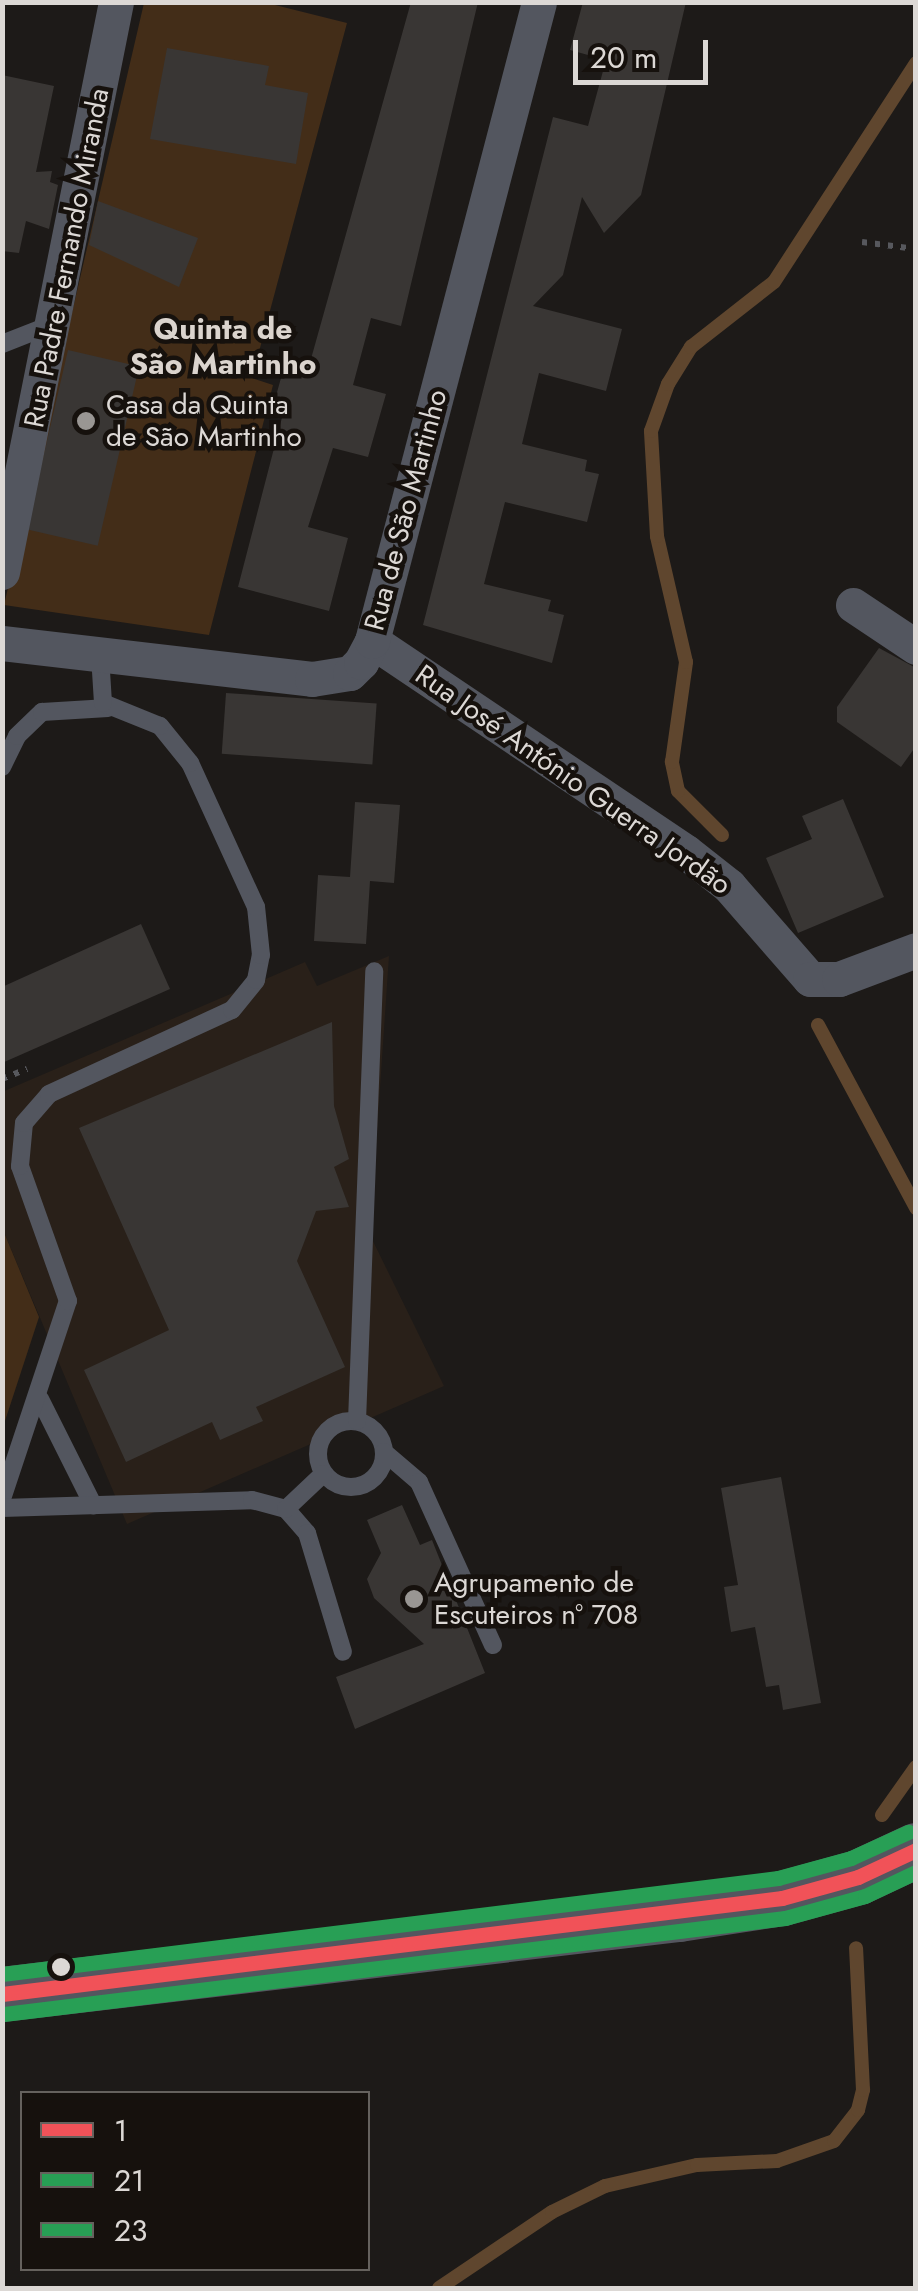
<!DOCTYPE html>
<meta charset="utf-8">
<style>
body{margin:0}
#map{position:relative;width:918px;height:2291px;overflow:hidden;background:#1d1a18;font-family:Jost,sans-serif}
div>[style]{position:absolute}
.built>*{inset:0;background:#292019}
.green>*{inset:0;background:#432d18}
.stream>*{height:14px;margin:-7px;padding:0 7px;transform-origin:7px;border-radius:7px;background:#5f462e}
.building>*{inset:0;background:#393634;transform-origin:0 0}
.path>*{height:6px;margin-top:-3px;transform-origin:0;background:repeating-linear-gradient(90deg,#57585d 0 5px,transparent 0 13px)}
.service>*{height:18px;margin:-9px;padding:0 9px;transform-origin:9px;border-radius:9px;background:#53565f}
.service>.ring{margin:-9px;padding:0;box-sizing:content-box;background:none;border:18px solid #53565f;border-radius:50%}
.minor>*{height:35px;margin:-17.5px;padding:0 17.5px;transform-origin:17.5px;border-radius:17.5px;background:#53565f}
.primary>*{height:55px;margin:-27.5px;padding:0 27.5px;transform-origin:27.5px;border-radius:27.5px;background:#54565f}
.bus-1>*{height:15px;margin:-7.5px;padding:0 7.5px;transform-origin:7.5px;border-radius:7.5px;background:#f15258}
.bus-2>*{height:15px;margin:-7.5px;padding:0 7.5px;transform-origin:7.5px;border-radius:7.5px;background:#289f55}
.bus-3>*{height:15px;margin:-7.5px;padding:0 7.5px;transform-origin:7.5px;border-radius:7.5px;background:#289f55}
.dots>*{width:28px;height:28px;translate:-50% -50%;box-sizing:border-box;border:5px solid #16110d;border-radius:50%}
span{translate:-50% -50%;white-space:nowrap;text-align:center;line-height:1.15;-webkit-text-stroke:9px #16110d;paint-order:stroke}
.street-label{font-size:28px;color:#dcd8d5}
.poi-label{font-size:28px;color:#dcd8d5}
.left{translate:0 -50%;text-align:left}
.neighbourhood-label{font-size:30px;color:#dbd4ce;font-weight:700}
.frame{position:absolute;inset:0;border:5px solid #dcd8d5;pointer-events:none}
.legend{position:absolute;left:20px;top:2091px;width:350px;height:180px;box-sizing:border-box;background:#16110d;border:2px solid #65615d;margin:0;padding:12px 18px;list-style:none;font-size:30px;color:#dcd8d5}
.legend li{display:flex;align-items:center;gap:20px;height:50px}
.legend b{width:50px;border:2px solid #65615d}
.scale{position:absolute;left:573px;top:40px;width:135px;height:45px;box-sizing:border-box;border:5px solid #dcd8d5;border-top:0;padding-left:12px;font-size:30px;line-height:35px;white-space:nowrap;color:#dcd8d5;-webkit-text-stroke:8px #16110d;paint-order:stroke}
</style>
<div id="map">
<div class="built">
<i style="clip-path:polygon(389px 956px,370px 1235px,444px 1386px,127px 1524px,3px 1230px,2px 1092px,305px 962px,317px 986px)"></i>
</div>
<div class="green">
<i style="clip-path:polygon(144px 3px,267px 3px,347px 23px,252px 378px,273px 385px,209px 635px,4px 605px)"></i>
<i style="clip-path:polygon(3px 1230px,39px 1317px,3px 1427px)"></i>
</div>
<div class="stream">
<i style="left:722px;top:835px;width:62px;rotate:-135deg"></i>
<i style="left:678px;top:791px;width:30px;rotate:-102deg"></i>
<i style="left:672px;top:762px;width:101px;rotate:-82deg"></i>
<i style="left:686px;top:662px;width:129px;rotate:-103deg"></i>
<i style="left:657px;top:536px;width:105px;rotate:-93.3deg"></i>
<i style="left:651px;top:431px;width:50px;rotate:-70.1deg"></i>
<i style="left:668px;top:384px;width:44px;rotate:-58.1deg"></i>
<i style="left:691px;top:347px;width:105px;rotate:-38.1deg"></i>
<i style="left:774px;top:282px;width:261px;rotate:-57deg"></i>
<i style="left:818px;top:1025px;width:208px;rotate:61.8deg"></i>
<i style="left:882px;top:1815px;width:59px;rotate:-54.7deg"></i>
<i style="left:439px;top:2288px;width:136px;rotate:-33.9deg"></i>
<i style="left:552px;top:2212px;width:59px;rotate:-26.1deg"></i>
<i style="left:605px;top:2186px;width:94px;rotate:-12.9deg"></i>
<i style="left:697px;top:2165px;width:80px;rotate:-2.9deg"></i>
<i style="left:777px;top:2161px;width:60px;rotate:-19.3deg"></i>
<i style="left:834px;top:2141px;width:39px;rotate:-52deg"></i>
<i style="left:858px;top:2110px;width:21px;rotate:-76deg"></i>
<i style="left:863px;top:2090px;width:142px;rotate:-92.8deg"></i>
</div>
<div class="building">
<i style="clip-path:polygon(411px 2px,478px 2px,401px 326px,371px 318px,353px 385px,386px 394px,368px 457px,333px 448px,308px 527px,348px 538px,329px 611px,238px 587px,285px 406px,274px 403px,286px 360px,309px 366px)"></i>
<i style="clip-path:polygon(583px 2px,686px 2px,641px 195px,604px 233px,582px 197px,563px 275px,533px 306px,622px 329px,606px 391px,539px 373px,522px 444px,587px 460px,585px 471px,599px 474px,587px 522px,505px 502px,484px 584px,551px 600px,548px 611px,564px 615px,552px 663px,423px 625px,553px 117px,588px 126px,606px 60px,570px 50px)"></i>
<i style="clip-path:polygon(167px 48px,269px 66px,265px 85px,308px 93px,296px 164px,150px 139px)"></i>
<i style="clip-path:polygon(2px 75px,54px 86px,36px 172px,52px 171px,50px 182px,58px 185px,49px 229px,26px 221px,19px 253px,2px 251px)"></i>
<i style="clip-path:polygon(98px 201px,198px 238px,179px 287px,89px 245px)"></i>
<i style="left:68px;top:350px;width:73px;height:184px;rotate:13deg"></i>
<i style="clip-path:polygon(879px 648px,916px 668px,916px 746px,901px 767px,837px 722px,837px 707px)"></i>
<i style="left:226px;top:693px;width:151px;height:61px;rotate:4deg"></i>
<i style="clip-path:polygon(843px 799px,884px 897px,798px 933px,766px 858px,812px 839px,802px 816px)"></i>
<i style="clip-path:polygon(355px 802px,400px 805px,394px 883px,370px 881px,366px 944px,314px 941px,318px 875px,350px 877px)"></i>
<i style="clip-path:polygon(141px 924px,170px 989px,2px 1063px,2px 987px)"></i>
<i style="clip-path:polygon(332px 1022px,334px 1106px,349px 1159px,334px 1167px,349px 1207px,316px 1211px,297px 1261px,345px 1367px,256px 1407px,263px 1421px,220px 1440px,212px 1422px,126px 1462px,84px 1370px,169px 1330px,79px 1128px)"></i>
<i style="clip-path:polygon(781px 1477px,821px 1703px,783px 1710px,779px 1685px,766px 1687px,755px 1627px,731px 1632px,724px 1587px,738px 1585px,721px 1488px)"></i>
<i style="clip-path:polygon(402px 1505px,420px 1545px,432px 1540px,485px 1673px,355px 1729px,336px 1677px,424px 1644px,374px 1598px,367px 1579px,381px 1553px,367px 1520px)"></i>
</div>
<div class="path">
<i style="left:862px;top:242px;width:54px;rotate:7.4deg"></i>
<i style="left:2px;top:1079px;width:27px;rotate:-22deg"></i>
</div>
<div class="service">
<i style="left:2px;top:344px;width:55px;rotate:-21.4deg"></i>
<i style="left:2px;top:767px;width:34px;rotate:-64deg"></i>
<i style="left:17px;top:736px;width:35px;rotate:-44deg"></i>
<i style="left:42px;top:712px;width:66px;rotate:-3.5deg"></i>
<i style="left:40px;top:1399px;width:119px;rotate:63.4deg"></i>
<i class="ring" style="left:318px;top:1421px;width:48px;height:48px"></i>
<i style="left:357px;top:1421px;width:450px;rotate:-87.8deg"></i>
<i style="left:384px;top:1452px;width:46px;rotate:40.6deg"></i>
<i style="left:419px;top:1482px;width:179px;rotate:65.6deg"></i>
<i style="left:2px;top:1499px;width:209px;rotate:-71.6deg"></i>
<i style="left:68px;top:1301px;width:143px;rotate:-109.6deg"></i>
<i style="left:20px;top:1166px;width:43px;rotate:-84.7deg"></i>
<i style="left:24px;top:1123px;width:38px;rotate:-49deg"></i>
<i style="left:49px;top:1094px;width:201px;rotate:-24.7deg"></i>
<i style="left:232px;top:1010px;width:38px;rotate:-51deg"></i>
<i style="left:256px;top:980px;width:25px;rotate:-79deg"></i>
<i style="left:261px;top:955px;width:48px;rotate:-95.9deg"></i>
<i style="left:256px;top:907px;width:158px;rotate:-114.6deg"></i>
<i style="left:190px;top:763px;width:48px;rotate:-129deg"></i>
<i style="left:160px;top:726px;width:61px;rotate:-158deg"></i>
<i style="left:103px;top:703px;width:48px;rotate:-93.6deg"></i>
<i style="left:2px;top:1508px;width:250px;rotate:-1.8deg"></i>
<i style="left:252px;top:1500px;width:35px;rotate:15deg"></i>
<i style="left:286px;top:1509px;width:32px;rotate:49deg"></i>
<i style="left:307px;top:1533px;width:124px;rotate:73.2deg"></i>
<i style="left:286px;top:1509px;width:51px;rotate:-43.4deg"></i>
</div>
<div class="minor">
<i style="left:2px;top:572px;width:581px;rotate:-78.69deg"></i>
<i style="left:853px;top:605px;width:76px;rotate:33.7deg"></i>
<i style="left:372px;top:641px;width:378px;rotate:33.9deg"></i>
<i style="left:686px;top:852px;width:55px;rotate:38.3deg"></i>
<i style="left:729px;top:886px;width:123px;rotate:48.9deg"></i>
<i style="left:810px;top:979px;width:29px"></i>
<i style="left:839px;top:979px;width:82px;rotate:-20.6deg"></i>
<i style="left:2px;top:643px;width:312px;rotate:6.6deg"></i>
<i style="left:312px;top:679px;width:38px;rotate:-9deg"></i>
<i style="left:350px;top:673px;width:16px;rotate:-45deg"></i>
<i style="left:361px;top:662px;width:24px;rotate:-62deg"></i>
<i style="left:372px;top:641px;width:660px;rotate:-75.35deg"></i>
</div>
<div class="primary">
<i style="left:2px;top:1994px;width:681px;rotate:-6.75deg"></i>
<i style="left:678px;top:1914px;width:105px;rotate:-8.7deg"></i>
<i style="left:782px;top:1898px;width:79px;rotate:-15.4deg"></i>
<i style="left:858px;top:1877px;width:64px;rotate:-25deg"></i>
</div>
<div class="bus-1">
<i style="left:2px;top:1994px;width:786px;rotate:-7.02deg"></i>
<i style="left:782px;top:1898px;width:79px;rotate:-15.4deg"></i>
<i style="left:858px;top:1877px;width:64px;rotate:-25deg"></i>
</div>
<div class="bus-2">
<i style="left:4px;top:2014px;width:787px;rotate:-7.01deg"></i>
<i style="left:785px;top:1918px;width:83px;rotate:-15.4deg"></i>
<i style="left:865px;top:1896px;width:56px;rotate:-25.2deg"></i>
</div>
<div class="bus-3">
<i style="left:2px;top:1974px;width:782px;rotate:-7.05deg"></i>
<i style="left:778px;top:1878px;width:76px;rotate:-15.3deg"></i>
<i style="left:851px;top:1858px;width:63px;rotate:-24.5deg"></i>
</div>
<div class="dots">
<i style="left:86px;top:421px;background:#999693"></i>
<i style="left:414px;top:1599px;background:#999693"></i>
<i style="left:61px;top:1967px;background:#dcd8d5"></i>
</div>
<div class="street-label">
<span style="left:67px;top:258px;rotate:-79deg">Rua Padre Fernando Miranda</span>
<span style="left:406px;top:510px;rotate:-75deg">Rua de São Martinho</span>
<span style="left:573px;top:780px;rotate:35deg">Rua José António Guerra Jordão</span>
</div>
<div class="poi-label">
<span class="left" style="left:106px;top:421px">Casa da Quinta<br>de São Martinho</span>
<span class="left" style="left:434px;top:1599px">Agrupamento de<br>Escuteiros nº 708</span>
</div>
<div class="neighbourhood-label">
<span style="left:223px;top:346px">Quinta de<br>São Martinho</span>
</div>
<div class="frame"></div>
<ul class="legend">
<li><b style="height:12px;background:#f15258"></b>1</li>
<li><b style="height:12px;background:#289f55"></b>21</li>
<li><b style="height:12px;background:#289f55"></b>23</li>
</ul>
<div class="scale">20 m</div>
</div>
